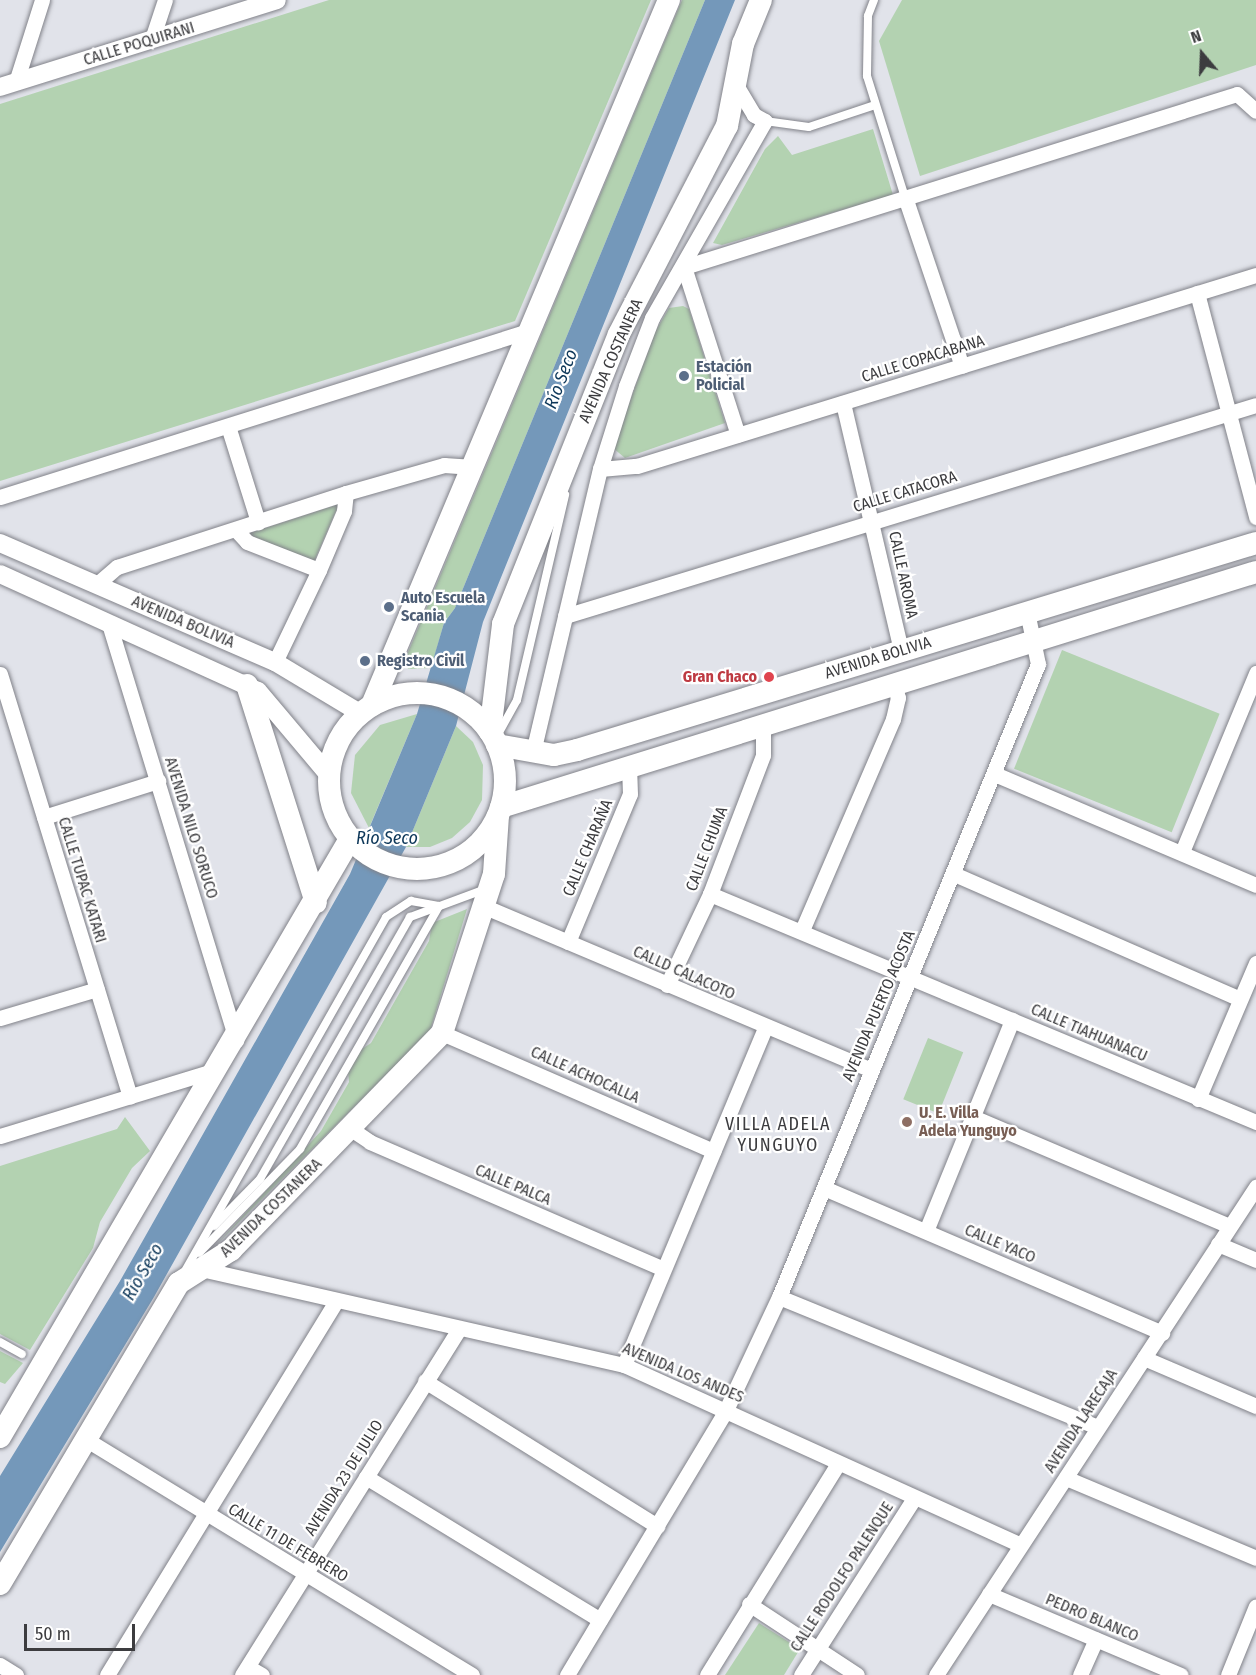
<!DOCTYPE html>
<meta charset="utf-8">
<style>
body{margin:0}
#map{position:relative;width:1256px;height:1675px;overflow:hidden;background:#e1e3ea;font-family:"Fira Sans Condensed",sans-serif}
div>[style]{position:absolute}
.green>*{inset:0;background:#b3d2b1;transform-origin:0 0}
.water>*{inset:0;background:#7498ba}
.roads{filter:drop-shadow(0 0 2px #818289) drop-shadow(0 0 2px #818289)}
.service>*{height:8px;margin:-4px;padding:0 4px;transform-origin:4px;border-radius:4px;background:#fff}
.minor>*{height:15px;margin:-7.5px;padding:0 7.5px;transform-origin:7.5px;border-radius:7.5px;background:#fff}
.tertiary>*{height:18px;margin:-9px;padding:0 9px;transform-origin:9px;border-radius:9px;background:#fff}
.primary>*{height:22px;margin:-11px;padding:0 11px;transform-origin:11px;border-radius:11px;background:#fff}
.primary>.ring{margin:-11px;padding:0;box-sizing:content-box;background:none;border:22px solid #fff;border-radius:50%}
.dots>*{width:16px;height:16px;translate:-50% -50%;box-sizing:border-box;border:3px solid #fff;border-radius:50%}
span{translate:-50% -50%;white-space:nowrap;text-align:center;line-height:1.15;-webkit-text-stroke:4.5px #fff;paint-order:stroke}
.street-label{font-size:16px;color:#3c3c3f}
.service-label{font-size:16px;color:#4e5e75;font-weight:700}
.left{translate:0 -50%;text-align:left}
.health-label{font-size:16px;color:#be3a42;font-weight:700}
.right{translate:-100% -50%;text-align:right}
.education-label{font-size:16px;color:#785e54;font-weight:700}
.water-label{font-size:18px;color:#0d3759;font-style:italic}
.neighbourhood-label{font-size:18px;color:#3c3c3f;letter-spacing:1.5px}
.north{position:absolute;left:1172px;top:24px;width:60px;height:60px;-webkit-text-stroke:4px #fff;paint-order:stroke;rotate:341deg;font-size:16px;font-weight:700;line-height:24px;text-align:center;color:#3c3c3f}
.north::after{content:'';display:block;margin:auto;width:21px;height:27px;background:#3c3c3f;clip-path:polygon(50% 0,100% 100%,50% 72%,0 100%)}
.scale{position:absolute;left:24px;top:1624px;width:111px;height:27px;box-sizing:border-box;border:3px solid #3c3c3f;border-top:0;padding-left:8px;font-size:18px;line-height:21px;white-space:nowrap;color:#3c3c3f;-webkit-text-stroke:4px #fff;paint-order:stroke}
</style>
<div id="map">
<div class="green">
<i style="clip-path:polygon(329px 0,651px 0,515px 321px,0 481px,0 104px)"></i>
<i style="clip-path:polygon(682px 0,705px 0,455px 608px,444px 623px,431px 668px,408px 669px,406px 657px)"></i>
<i style="clip-path:polygon(902px 0,1256px 0,1256px 65px,920px 176px,879px 41px)"></i>
<i style="clip-path:polygon(873px 129px,893px 195px,722px 245px,713px 243px,765px 149px,778px 136px,792px 155px)"></i>
<i style="clip-path:polygon(683px 306px,689px 309px,725px 423px,625px 458px,613px 448px,655px 332px,669px 308px)"></i>
<i style="clip-path:polygon(339px 504px,313px 564px,247px 534px)"></i>
<i style="left:1062px;top:650px;width:170px;height:128px;rotate:22deg"></i>
<i style="clip-path:polygon(417px 714px,369px 828px,351px 793px,355px 755px,380px 725px)"></i>
<i style="clip-path:polygon(456px 726px,473px 742px,483px 765px,482px 800px,470px 822px,452px 838px,430px 847px,406px 847px)"></i>
<i style="clip-path:polygon(467px 909px,430px 1031px,214px 1247px,321px 1131px,349px 1082px,348px 1070px,359px 1051px,371px 1043px,429px 941px,432px 923px)"></i>
<i style="left:928px;top:1038px;width:38px;height:66px;rotate:22deg"></i>
<i style="clip-path:polygon(125px 1117px,150px 1151px,132px 1168px,100px 1222px,93px 1248px,30px 1350px,0 1334px,0 1166px,117px 1129px)"></i>
<i style="clip-path:polygon(0 1351px,23px 1363px,5px 1384px,0 1382px)"></i>
<i style="clip-path:polygon(759px 1623px,800px 1649px,784px 1675px,725px 1675px)"></i>
</div>
<div class="water">
<i style="clip-path:polygon(705px 0,735px 0,483px 622px,456px 726px,406px 847px,154px 1297px,0 1552px,0 1476px,120px 1281px,350px 874px,417px 714px,444px 623px,455px 608px)"></i>
</div>
<div class="roads">
<div class="service">
<i style="left:874px;top:0;width:17px;rotate:111deg"></i>
<i style="left:868px;top:16px;width:60px;rotate:91deg"></i>
<i style="left:867px;top:76px;width:127px;rotate:72.6deg"></i>
<i style="left:765px;top:121px;width:44px;rotate:7.8deg"></i>
<i style="left:809px;top:127px;width:70px;rotate:-18.4deg"></i>
<i style="left:497px;top:736px;width:41px;rotate:-60.9deg"></i>
<i style="left:517px;top:700px;width:211px;rotate:-76.8deg"></i>
<i style="left:214px;top:1226px;width:66px;rotate:-45.6deg"></i>
<i style="left:260px;top:1179px;width:302px;rotate:-60.2deg"></i>
<i style="left:410px;top:917px;width:78px;rotate:-20.3deg"></i>
<i style="left:199px;top:1253px;width:145px;rotate:-45.8deg"></i>
<i style="left:300px;top:1149px;width:280px;rotate:-60.2deg"></i>
<i style="left:185px;top:1271px;width:407px;rotate:-60.4deg"></i>
<i style="left:386px;top:917px;width:30px;rotate:-33deg"></i>
<i style="left:411px;top:901px;width:28px;rotate:10deg"></i>
<i style="left:0;top:1342px;width:25px;rotate:29deg"></i>
</div>
<div class="minor">
<i style="left:152px;top:39px;width:41px;rotate:-71.6deg"></i>
<i style="left:16px;top:82px;width:86px;rotate:-72.4deg"></i>
<i style="left:905px;top:197px;width:178px;rotate:71.4deg"></i>
<i style="left:684px;top:267px;width:579px;rotate:-17.37deg"></i>
<i style="left:1237px;top:94px;width:25px;rotate:42deg"></i>
<i style="left:684px;top:267px;width:176px;rotate:72.2deg"></i>
<i style="left:1197px;top:293px;width:232px;rotate:75.2deg"></i>
<i style="left:843px;top:403px;width:255px;rotate:76.8deg"></i>
<i style="left:228px;top:426px;width:101px;rotate:72.6deg"></i>
<i style="left:600px;top:469px;width:37px;rotate:-5deg"></i>
<i style="left:637px;top:466px;width:648px;rotate:-17.15deg"></i>
<i style="left:0;top:497px;width:553px;rotate:-17.45deg"></i>
<i style="left:236px;top:530px;width:16px;rotate:47deg"></i>
<i style="left:247px;top:542px;width:77px;rotate:21.3deg"></i>
<i style="left:96px;top:585px;width:28px;rotate:-41deg"></i>
<i style="left:117px;top:567px;width:241px;rotate:-17.9deg"></i>
<i style="left:346px;top:493px;width:102px;rotate:-15.9deg"></i>
<i style="left:444px;top:465px;width:29px;rotate:4deg"></i>
<i style="left:565px;top:616px;width:722px;rotate:-16.98deg"></i>
<i style="left:110px;top:627px;width:432px;rotate:73deg"></i>
<i style="left:275px;top:662px;width:102px;rotate:-64.4deg"></i>
<i style="left:319px;top:570px;width:64px;rotate:-67deg"></i>
<i style="left:344px;top:511px;width:18px;rotate:-84deg"></i>
<i style="left:0;top:674px;width:442px;rotate:72.9deg"></i>
<i style="left:533px;top:752px;width:291px;rotate:-76.7deg"></i>
<i style="left:600px;top:469px;width:87px;rotate:-72.6deg"></i>
<i style="left:626px;top:386px;width:73px;rotate:-69.1deg"></i>
<i style="left:652px;top:318px;width:227px;rotate:-60.2deg"></i>
<i style="left:765px;top:121px;width:13px;rotate:-151deg"></i>
<i style="left:754px;top:115px;width:31px;rotate:-121deg"></i>
<i style="left:997px;top:775px;width:281px;rotate:23deg"></i>
<i style="left:44px;top:817px;width:120px;rotate:-17.5deg"></i>
<i style="left:1182px;top:852px;width:194px;rotate:-67.5deg"></i>
<i style="left:954px;top:874px;width:312px;rotate:23.6deg"></i>
<i style="left:710px;top:894px;width:592px;rotate:22.66deg"></i>
<i style="left:483px;top:906px;width:422px;rotate:22.9deg"></i>
<i style="left:803px;top:928px;width:228px;rotate:-66.7deg"></i>
<i style="left:893px;top:719px;width:22px;rotate:-77deg"></i>
<i style="left:898px;top:698px;width:16px;rotate:-105deg"></i>
<i style="left:568px;top:942px;width:160px;rotate:-67.3deg"></i>
<i style="left:630px;top:794px;width:28px;rotate:-92deg"></i>
<i style="left:667px;top:985px;width:101px;rotate:-64.7deg"></i>
<i style="left:710px;top:894px;width:149px;rotate:-69.1deg"></i>
<i style="left:763px;top:755px;width:33px;rotate:-90deg"></i>
<i style="left:0;top:1018px;width:101px;rotate:-16.6deg"></i>
<i style="left:442px;top:1033px;width:296px;rotate:23.5deg"></i>
<i style="left:1198px;top:1099px;width:148px;rotate:-66.9deg"></i>
<i style="left:975px;top:1118px;width:276px;rotate:23deg"></i>
<i style="left:351px;top:1129px;width:23px;rotate:34deg"></i>
<i style="left:370px;top:1142px;width:319px;rotate:23.4deg"></i>
<i style="left:0;top:1136px;width:226px;rotate:-17deg"></i>
<i style="left:824px;top:1188px;width:368px;rotate:23.2deg"></i>
<i style="left:926px;top:1231px;width:228px;rotate:-67.8deg"></i>
<i style="left:1218px;top:1244px;width:41px;rotate:22.8deg"></i>
<i style="left:206px;top:1270px;width:429px;rotate:12.8deg"></i>
<i style="left:624px;top:1365px;width:435px;rotate:24.4deg"></i>
<i style="left:779px;top:1297px;width:344px;rotate:22.2deg"></i>
<i style="left:1144px;top:1358px;width:122px;rotate:23.2deg"></i>
<i style="left:624px;top:1365px;width:365px;rotate:-67.3deg"></i>
<i style="left:425px;top:1381px;width:274px;rotate:32deg"></i>
<i style="left:87px;top:1440px;width:451px;rotate:31.4deg"></i>
<i style="left:366px;top:1477px;width:274px;rotate:31.4deg"></i>
<i style="left:1066px;top:1478px;width:206px;rotate:22.8deg"></i>
<i style="left:989px;top:1594px;width:208px;rotate:22.9deg"></i>
<i style="left:749px;top:1604px;width:129px;rotate:33.3deg"></i>
<i style="left:0;top:1665px;width:19px;rotate:32deg"></i>
<i style="left:248px;top:1667px;width:16px;rotate:30deg"></i>
<i style="left:107px;top:1675px;width:438px;rotate:-58.5deg"></i>
<i style="left:242px;top:1675px;width:406px;rotate:-57.9deg"></i>
<i style="left:567px;top:1675px;width:309px;rotate:-59deg"></i>
<i style="left:726px;top:1410px;width:125px;rotate:-64.9deg"></i>
<i style="left:779px;top:1297px;width:684px;rotate:-67.75deg"></i>
<i style="left:1038px;top:664px;width:53px;rotate:-101.9deg"></i>
<i style="left:707px;top:1675px;width:247px;rotate:-58.2deg"></i>
<i style="left:801px;top:1675px;width:210px;rotate:-57.4deg"></i>
<i style="left:936px;top:1675px;width:584px;rotate:-56.75deg"></i>
<i style="left:1080px;top:1675px;width:39px;rotate:-66deg"></i>
<i style="left:1228px;top:1675px;width:74px;rotate:-67.9deg"></i>
</div>
<div class="tertiary">
<i style="left:0;top:87px;width:290px;rotate:-17.4deg"></i>
<i style="left:0;top:543px;width:300px;rotate:23.4deg"></i>
<i style="left:275px;top:662px;width:99px;rotate:31deg"></i>
<i style="left:0;top:574px;width:283px;rotate:24.4deg"></i>
<i style="left:258px;top:691px;width:109px;rotate:49.9deg"></i>
</div>
<div class="primary">
<i style="left:247px;top:685px;width:228px;rotate:72.4deg"></i>
<i class="ring" style="left:329px;top:693px;width:154px;height:154px"></i>
<i style="left:372px;top:705px;width:765px;rotate:-67.16deg"></i>
<i style="left:490px;top:732px;width:109px;rotate:-83.1deg"></i>
<i style="left:503px;top:624px;width:312px;rotate:-68.2deg"></i>
<i style="left:619px;top:334px;width:234px;rotate:-62.6deg"></i>
<i style="left:727px;top:126px;width:84px;rotate:-79deg"></i>
<i style="left:743px;top:44px;width:48px;rotate:-67.8deg"></i>
<i style="left:497px;top:745px;width:58px;rotate:10deg"></i>
<i style="left:554px;top:755px;width:24px;rotate:-12deg"></i>
<i style="left:577px;top:750px;width:710px;rotate:-16.95deg"></i>
<i style="left:501px;top:807px;width:791px;rotate:-17.29deg"></i>
<i style="left:0;top:1437px;width:693px;rotate:-59.66deg"></i>
<i style="left:0;top:1584px;width:350px;rotate:-59.3deg"></i>
<i style="left:179px;top:1283px;width:62px;rotate:-32.4deg"></i>
<i style="left:231px;top:1250px;width:303px;rotate:-45.8deg"></i>
<i style="left:442px;top:1033px;width:167px;rotate:-71.9deg"></i>
<i style="left:494px;top:874px;width:58px;rotate:-86.1deg"></i>
</div>
</div>
<div class="dots">
<i style="left:684px;top:376px;background:#5c6f8a"></i>
<i style="left:389px;top:607px;background:#5c6f8a"></i>
<i style="left:365px;top:661px;background:#5c6f8a"></i>
<i style="left:769px;top:677px;background:#e0444e"></i>
<i style="left:907px;top:1122px;background:#8d6e63"></i>
</div>
<div class="street-label">
<span style="left:139px;top:44px;rotate:-17deg">CALLE POQUIRANI</span>
<span style="left:923px;top:359px;rotate:-17deg">CALLE COPACABANA</span>
<span style="left:611px;top:361px;rotate:-66deg">AVENIDA COSTANERA</span>
<span style="left:905px;top:492px;rotate:-17deg">CALLE CATACORA</span>
<span style="left:903px;top:575px;rotate:78deg">CALLE AROMA</span>
<span style="left:183px;top:622px;rotate:23deg">AVENIDA BOLIVIA</span>
<span style="left:878px;top:658px;rotate:-17deg">AVENIDA BOLIVIA</span>
<span style="left:191px;top:828px;rotate:73deg">AVENIDA NILO SORUCO</span>
<span style="left:588px;top:848px;rotate:-67deg">CALLE CHARAÑA</span>
<span style="left:707px;top:849px;rotate:-69deg">CALLE CHUMA</span>
<span style="left:82px;top:880px;rotate:73deg">CALLE TUPAC KATARI</span>
<span style="left:684px;top:973px;rotate:24deg">CALLD CALACOTO</span>
<span style="left:879px;top:1006px;rotate:-67deg">AVENIDA PUERTO ACOSTA</span>
<span style="left:1089px;top:1033px;rotate:23deg">CALLE TIAHUANACU</span>
<span style="left:585px;top:1075px;rotate:24deg">CALLE ACHOCALLA</span>
<span style="left:513px;top:1185px;rotate:23deg">CALLE PALCA</span>
<span style="left:271px;top:1208px;rotate:-44deg">AVENIDA COSTANERA</span>
<span style="left:1000px;top:1244px;rotate:23deg">CALLE YACO</span>
<span style="left:683px;top:1373px;rotate:23deg">AVENIDA LOS ANDES</span>
<span style="left:1081px;top:1421px;rotate:-57deg">AVENIDA LARECAJA</span>
<span style="left:344px;top:1478px;rotate:-58deg">AVENIDA 23 DE JULIO</span>
<span style="left:288px;top:1543px;rotate:31deg">CALLE 11 DE FEBRERO</span>
<span style="left:842px;top:1577px;rotate:-57deg">CALLE RODOLFO PALENQUE</span>
<span style="left:1092px;top:1618px;rotate:23deg">PEDRO BLANCO</span>
</div>
<div class="service-label">
<span class="left" style="left:696px;top:376px">Estación<br>Policial</span>
<span class="left" style="left:401px;top:607px">Auto Escuela<br>Scania</span>
<span class="left" style="left:377px;top:661px">Registro Civil</span>
</div>
<div class="health-label">
<span class="right" style="left:757px;top:677px">Gran Chaco</span>
</div>
<div class="education-label">
<span class="left" style="left:919px;top:1122px">U. E. Villa<br>Adela Yunguyo</span>
</div>
<div class="water-label">
<span style="left:561px;top:379px;rotate:-69deg">Río Seco</span>
<span style="left:387px;top:838px">Río Seco</span>
<span style="left:143px;top:1272px;rotate:-60deg">Río Seco</span>
</div>
<div class="neighbourhood-label">
<span style="left:778px;top:1135px">VILLA ADELA<br>YUNGUYO</span>
</div>
<div class="north">N</div>
<div class="scale">50 m</div>
</div>
